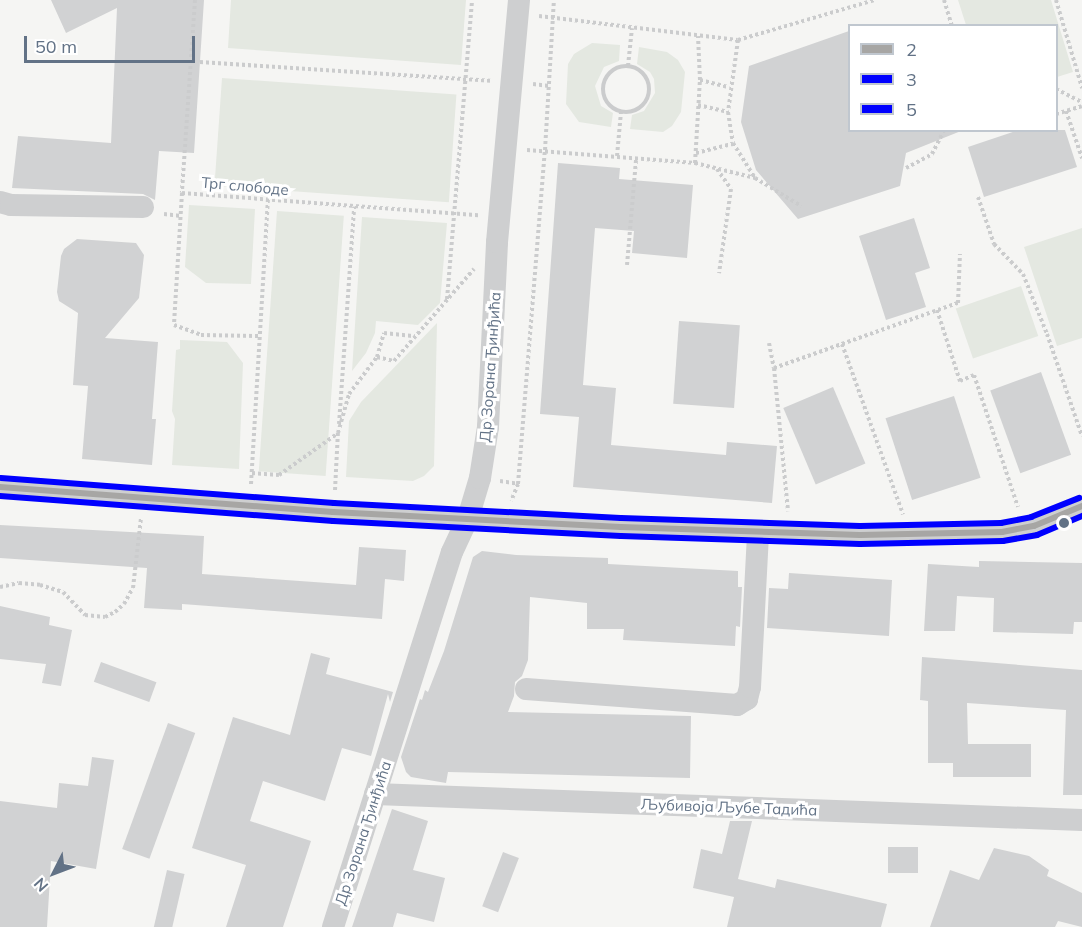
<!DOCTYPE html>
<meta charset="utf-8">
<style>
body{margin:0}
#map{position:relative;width:1082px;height:927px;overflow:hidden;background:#f5f5f3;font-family:Mulish,sans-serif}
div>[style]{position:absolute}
.green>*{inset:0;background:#e4e8e1;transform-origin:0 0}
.building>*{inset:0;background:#d1d2d3;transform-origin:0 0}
.path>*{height:4px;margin-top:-2px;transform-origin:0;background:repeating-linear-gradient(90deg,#cbcccd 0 3px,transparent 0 6px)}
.path>.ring{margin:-2px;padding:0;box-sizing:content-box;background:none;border:4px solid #cbcccd;border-radius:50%}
.minor>*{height:22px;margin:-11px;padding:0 11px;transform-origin:11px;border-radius:11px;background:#cecfd0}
.bus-1>*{height:6px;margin:-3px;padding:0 3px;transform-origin:3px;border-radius:3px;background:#a7a6a4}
.bus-2>*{height:6px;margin:-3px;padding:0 3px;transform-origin:3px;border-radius:3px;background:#00f}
.bus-3>*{height:6px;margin:-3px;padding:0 3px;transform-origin:3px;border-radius:3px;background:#00f}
.dots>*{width:16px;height:16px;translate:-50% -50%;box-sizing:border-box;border:3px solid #fff;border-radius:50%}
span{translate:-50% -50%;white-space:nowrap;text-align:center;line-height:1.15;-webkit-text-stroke:6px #fff;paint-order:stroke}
.street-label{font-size:15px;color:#627286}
.legend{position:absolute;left:848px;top:24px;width:210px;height:108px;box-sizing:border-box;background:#fff;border:2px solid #c0c7cf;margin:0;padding:8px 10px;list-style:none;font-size:18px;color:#627286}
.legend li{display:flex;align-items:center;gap:12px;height:30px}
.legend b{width:30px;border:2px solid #c0c7cf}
.north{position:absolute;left:24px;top:843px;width:60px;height:60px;-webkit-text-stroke:4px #fff;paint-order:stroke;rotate:228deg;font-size:16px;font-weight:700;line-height:24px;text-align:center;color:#627286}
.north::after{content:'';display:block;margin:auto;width:21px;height:27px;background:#627286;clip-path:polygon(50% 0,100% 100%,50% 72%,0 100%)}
.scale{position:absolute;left:24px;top:36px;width:171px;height:27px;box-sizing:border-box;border:3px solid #627286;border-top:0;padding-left:8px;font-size:18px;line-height:21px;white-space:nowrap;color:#627286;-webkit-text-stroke:4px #fff;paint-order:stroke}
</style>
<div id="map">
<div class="green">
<i style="clip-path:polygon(231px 0,466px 0,461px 65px,228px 48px)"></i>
<i style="clip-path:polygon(958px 0,1051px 0,1073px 72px,1057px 77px,1056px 26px,966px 25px)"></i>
<i style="clip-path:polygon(592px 43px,620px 45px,619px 61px,604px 67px,595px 86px,601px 106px,613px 113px,611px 127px,579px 122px,566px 104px,568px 64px,574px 54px)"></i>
<i style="clip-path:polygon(639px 47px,667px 52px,678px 60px,685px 72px,681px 112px,672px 126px,663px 132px,630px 129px,632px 115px,644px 111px,655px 93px,654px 79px,650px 72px,637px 64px)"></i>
<i style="left:222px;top:78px;width:235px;height:108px;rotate:4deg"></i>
<i style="clip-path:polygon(189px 205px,255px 209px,251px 284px,206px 283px,185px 267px)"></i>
<i style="left:277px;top:211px;width:67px;height:261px;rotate:4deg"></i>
<i style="clip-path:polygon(362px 217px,447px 223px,440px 303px,418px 325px,376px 321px,375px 333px,366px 353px,352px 371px)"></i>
<i style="clip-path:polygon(1082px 228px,1082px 338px,1057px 346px,1024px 247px)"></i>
<i style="left:1021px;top:286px;width:53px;height:69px;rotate:71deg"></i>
<i style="clip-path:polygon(437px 323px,434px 466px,424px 476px,413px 481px,346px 477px,349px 421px,361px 402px)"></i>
<i style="clip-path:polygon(180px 340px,227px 342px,243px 363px,239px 469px,172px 465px,175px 419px,172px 411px,176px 350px,180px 349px)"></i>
</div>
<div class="building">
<i style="clip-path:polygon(51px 0,204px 0,194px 153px,159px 151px,155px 200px,143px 194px,12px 188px,18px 136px,111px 143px,117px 8px,66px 33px)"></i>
<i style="clip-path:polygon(849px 31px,849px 130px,961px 131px,906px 153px,900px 186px,798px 219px,756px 170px,741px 122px,749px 66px)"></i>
<i style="clip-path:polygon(1019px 130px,1065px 130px,1077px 167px,984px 197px,968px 147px)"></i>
<i style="clip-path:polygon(558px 163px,620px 168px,619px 179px,693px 185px,687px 258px,632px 253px,634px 231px,595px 228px,583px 385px,616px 388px,611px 445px,726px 455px,727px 442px,777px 446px,772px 503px,573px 487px,579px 417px,540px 414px)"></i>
<i style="clip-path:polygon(914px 218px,930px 268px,915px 273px,926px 307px,886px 320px,859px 236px)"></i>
<i style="clip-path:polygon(77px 239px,136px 243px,144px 255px,139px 298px,105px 338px,158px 342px,152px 419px,156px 419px,152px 465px,82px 459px,88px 386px,73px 385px,78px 313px,59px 301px,57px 292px,61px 256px,64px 249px)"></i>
<i style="left:679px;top:321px;width:61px;height:83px;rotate:4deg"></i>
<i style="left:1041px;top:372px;width:88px;height:54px;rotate:70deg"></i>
<i style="left:833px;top:387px;width:83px;height:54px;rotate:67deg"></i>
<i style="left:954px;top:396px;width:86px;height:72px;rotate:72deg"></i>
<i style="clip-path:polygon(0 525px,204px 536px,202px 574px,356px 585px,359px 547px,406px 550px,404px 581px,385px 579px,382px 619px,182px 604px,182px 610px,144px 608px,147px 568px,0 558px)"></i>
<i style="clip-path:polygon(482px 551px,516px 555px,608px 558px,608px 564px,738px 571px,738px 587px,742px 587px,740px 627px,736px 626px,735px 646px,623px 640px,624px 629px,587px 629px,587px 603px,530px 597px,528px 660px,522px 676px,515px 682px,514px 696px,508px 712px,691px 716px,690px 778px,448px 772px,446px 783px,411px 777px,406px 772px,401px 757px,420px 699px,422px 700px,425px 690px,428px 692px,444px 651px,473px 557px)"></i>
<i style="clip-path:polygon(979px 561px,1082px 563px,1082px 622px,1074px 622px,1073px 634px,993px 632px,994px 598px,957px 596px,955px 631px,924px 631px,928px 564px,979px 567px)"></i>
<i style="clip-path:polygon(789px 573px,892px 580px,889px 636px,767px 628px,769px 588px,788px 589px)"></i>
<i style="clip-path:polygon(0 606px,50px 617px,49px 625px,72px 630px,61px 686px,42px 683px,46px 664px,0 659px)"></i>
<i style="clip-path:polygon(311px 653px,330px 658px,326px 674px,393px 692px,390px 702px,388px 694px,371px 756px,342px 748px,325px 801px,263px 781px,250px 821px,311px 841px,283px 927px,226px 927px,246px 865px,192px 848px,233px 717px,290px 735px)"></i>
<i style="clip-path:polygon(922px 657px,1082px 670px,1082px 795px,1063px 795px,1066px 710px,967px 703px,968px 744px,1031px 744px,1031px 777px,953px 777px,953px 763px,928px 763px,928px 701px,920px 700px)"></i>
<i style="left:101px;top:662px;width:59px;height:21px;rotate:20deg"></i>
<i style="left:168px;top:723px;width:29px;height:134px;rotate:20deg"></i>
<i style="clip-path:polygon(92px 757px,114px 760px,96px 869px,51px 861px,47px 927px,0 927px,0 801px,57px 808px,59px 783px,88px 786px)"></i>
<i style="clip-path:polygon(392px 809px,428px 821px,413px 870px,445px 878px,434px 922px,397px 913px,393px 927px,352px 927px)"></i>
<i style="clip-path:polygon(730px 821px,752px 821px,738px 879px,775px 888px,777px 879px,887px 904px,881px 927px,727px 927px,734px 897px,693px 888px,701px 849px,722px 854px)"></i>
<i style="left:888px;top:847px;width:30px;height:26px"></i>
<i style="clip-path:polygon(994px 848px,1029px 856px,1049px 870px,1047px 876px,1082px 893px,1082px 927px,1058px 921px,1055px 927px,930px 927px,950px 870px,979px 880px)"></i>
<i style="left:503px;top:852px;width:17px;height:58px;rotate:21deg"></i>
<i style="left:167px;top:870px;width:18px;height:59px;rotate:13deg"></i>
</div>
<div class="path">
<i style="left:195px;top:0;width:193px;rotate:93.9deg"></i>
<i style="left:182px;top:193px;width:297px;rotate:4.3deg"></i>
<i style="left:944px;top:0;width:27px;rotate:73deg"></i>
<i style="left:1056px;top:0;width:92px;rotate:73.5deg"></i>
<i style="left:539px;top:16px;width:200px;rotate:6.9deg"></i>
<i style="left:738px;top:40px;width:143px;rotate:-16.3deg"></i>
<i style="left:738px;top:40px;width:73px;rotate:97.9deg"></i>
<i style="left:728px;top:112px;width:31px;rotate:81deg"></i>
<i style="left:733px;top:143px;width:41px;rotate:57.8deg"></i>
<i style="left:200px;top:62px;width:291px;rotate:3.7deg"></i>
<i class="ring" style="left:603px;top:66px;width:42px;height:42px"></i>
<i style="left:628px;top:66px;width:38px;rotate:-84deg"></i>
<i style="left:700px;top:80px;width:30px;rotate:14deg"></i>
<i style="left:533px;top:84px;width:16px;rotate:7deg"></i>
<i style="left:1056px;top:89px;width:29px;rotate:27deg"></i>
<i style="left:698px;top:105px;width:31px;rotate:13deg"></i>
<i style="left:1066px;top:111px;width:50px;rotate:71.2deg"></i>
<i style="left:1056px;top:114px;width:27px;rotate:-17deg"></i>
<i style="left:527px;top:150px;width:169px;rotate:4.4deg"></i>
<i style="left:695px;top:163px;width:62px;rotate:14deg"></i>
<i style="left:755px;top:178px;width:54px;rotate:31.3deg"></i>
<i style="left:696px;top:153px;width:38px;rotate:-14deg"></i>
<i style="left:617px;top:156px;width:44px;rotate:-84.8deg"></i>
<i style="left:695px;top:163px;width:83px;rotate:-86.6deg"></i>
<i style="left:700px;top:80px;width:44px;rotate:-92.6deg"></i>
<i style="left:906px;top:168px;width:30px;rotate:-28deg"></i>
<i style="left:932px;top:154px;width:27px;rotate:-63deg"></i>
<i style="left:717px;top:169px;width:24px;rotate:55deg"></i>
<i style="left:731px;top:189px;width:85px;rotate:98.1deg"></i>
<i style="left:182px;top:193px;width:132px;rotate:93.5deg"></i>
<i style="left:174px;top:325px;width:29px;rotate:20deg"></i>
<i style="left:201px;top:335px;width:59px;rotate:1deg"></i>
<i style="left:978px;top:197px;width:50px;rotate:71.2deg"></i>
<i style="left:994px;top:244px;width:42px;rotate:46deg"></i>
<i style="left:1023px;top:274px;width:65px;rotate:68.2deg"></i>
<i style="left:1047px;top:334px;width:108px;rotate:71.1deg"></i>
<i style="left:164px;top:214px;width:17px;rotate:7deg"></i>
<i style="left:627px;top:265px;width:106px;rotate:-85.1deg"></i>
<i style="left:447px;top:299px;width:300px;rotate:-85.2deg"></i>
<i style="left:937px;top:310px;width:75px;rotate:72.1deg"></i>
<i style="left:960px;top:381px;width:15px;rotate:-23deg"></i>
<i style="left:974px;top:375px;width:139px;rotate:71.6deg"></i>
<i style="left:769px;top:343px;width:25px;rotate:79deg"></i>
<i style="left:774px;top:368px;width:144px;rotate:84.4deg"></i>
<i style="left:842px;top:344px;width:181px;rotate:70.3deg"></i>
<i style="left:377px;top:357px;width:25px;rotate:-74deg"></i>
<i style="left:384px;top:333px;width:31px;rotate:6deg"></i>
<i style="left:774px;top:368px;width:195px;rotate:-19.5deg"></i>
<i style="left:958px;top:303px;width:49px;rotate:-87.7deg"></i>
<i style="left:339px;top:424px;width:218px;rotate:-86deg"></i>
<i style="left:252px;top:473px;width:27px;rotate:4deg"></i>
<i style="left:279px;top:475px;width:72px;rotate:-35.4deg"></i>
<i style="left:338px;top:433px;width:41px;rotate:-74.2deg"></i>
<i style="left:349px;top:394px;width:46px;rotate:-52.9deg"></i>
<i style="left:377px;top:357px;width:17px;rotate:13deg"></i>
<i style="left:394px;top:361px;width:122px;rotate:-49deg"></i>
<i style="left:500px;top:481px;width:18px;rotate:9deg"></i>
<i style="left:518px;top:484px;width:18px;rotate:112deg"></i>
<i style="left:251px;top:484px;width:285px;rotate:-86.6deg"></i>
<i style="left:518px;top:484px;width:335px;rotate:-85.4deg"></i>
<i style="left:545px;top:150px;width:150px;rotate:-86.6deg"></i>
<i style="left:335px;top:490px;width:59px;rotate:-87.1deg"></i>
<i style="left:0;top:587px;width:19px;rotate:-12deg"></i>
<i style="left:19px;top:583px;width:21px;rotate:5deg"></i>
<i style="left:40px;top:585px;width:24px;rotate:17deg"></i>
<i style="left:63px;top:592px;width:32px;rotate:46deg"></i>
<i style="left:85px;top:615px;width:20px;rotate:6deg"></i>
<i style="left:105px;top:617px;width:11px;rotate:-27deg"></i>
<i style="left:115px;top:612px;width:12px;rotate:-42deg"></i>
<i style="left:124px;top:604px;width:18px;rotate:-61deg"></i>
<i style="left:133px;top:588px;width:70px;rotate:-83.5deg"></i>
</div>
<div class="minor">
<i style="left:0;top:202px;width:11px;rotate:15deg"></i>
<i style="left:11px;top:205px;width:132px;rotate:0.9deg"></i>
<i style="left:0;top:487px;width:334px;rotate:4.3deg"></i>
<i style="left:333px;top:512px;width:288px;rotate:3deg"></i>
<i style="left:621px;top:527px;width:239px;rotate:1.9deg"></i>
<i style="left:860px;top:535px;width:142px;rotate:-1.2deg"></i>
<i style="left:1002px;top:532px;width:33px;rotate:-11deg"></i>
<i style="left:1034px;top:526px;width:52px;rotate:-22.6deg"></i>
<i style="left:526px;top:689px;width:212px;rotate:4.3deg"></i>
<i style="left:737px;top:705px;width:12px;rotate:-31deg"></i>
<i style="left:747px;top:699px;width:12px;rotate:-76deg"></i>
<i style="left:750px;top:687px;width:154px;rotate:-87deg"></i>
<i style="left:375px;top:794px;width:707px;rotate:2.11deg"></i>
<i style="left:333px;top:927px;width:393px;rotate:-72.4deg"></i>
<i style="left:452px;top:552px;width:38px;rotate:-65deg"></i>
<i style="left:468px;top:518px;width:42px;rotate:-73.3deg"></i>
<i style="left:480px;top:478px;width:52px;rotate:-81.1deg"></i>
<i style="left:488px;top:427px;width:185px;rotate:-87.2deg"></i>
<i style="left:497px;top:242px;width:243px;rotate:-84.8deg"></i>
</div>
<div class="bus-1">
<i style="left:0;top:487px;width:334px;rotate:4.3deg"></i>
<i style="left:333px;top:512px;width:288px;rotate:3deg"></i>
<i style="left:621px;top:527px;width:239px;rotate:1.9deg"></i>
<i style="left:860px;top:535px;width:142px;rotate:-1.2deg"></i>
<i style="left:1002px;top:532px;width:33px;rotate:-11deg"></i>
<i style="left:1034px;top:526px;width:52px;rotate:-22.6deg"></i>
</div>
<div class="bus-2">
<i style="left:0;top:496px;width:334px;rotate:4.3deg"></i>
<i style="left:333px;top:521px;width:288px;rotate:3deg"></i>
<i style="left:621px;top:536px;width:239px;rotate:1.9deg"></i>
<i style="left:860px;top:544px;width:143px;rotate:-1.2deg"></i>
<i style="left:1003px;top:541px;width:35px;rotate:-10deg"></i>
<i style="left:1037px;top:535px;width:49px;rotate:-22.9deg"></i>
</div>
<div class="bus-3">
<i style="left:1px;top:478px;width:334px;rotate:4.3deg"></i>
<i style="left:334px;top:503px;width:287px;rotate:3deg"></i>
<i style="left:621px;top:518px;width:239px;rotate:1.9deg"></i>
<i style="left:860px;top:526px;width:141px;rotate:-1.2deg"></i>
<i style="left:1001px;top:523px;width:31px;rotate:-11deg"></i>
<i style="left:1031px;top:517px;width:52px;rotate:-21.6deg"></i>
</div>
<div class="dots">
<i style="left:1064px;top:523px;background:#627286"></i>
</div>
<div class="street-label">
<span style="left:245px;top:186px;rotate:5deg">Трг слободе</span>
<span style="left:490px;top:367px;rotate:-86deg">Др Зорана Ђинђића</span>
<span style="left:729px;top:807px;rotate:2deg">Љубивоја Љубе Тадића</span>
<span style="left:363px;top:833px;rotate:-72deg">Др Зорана Ђинђића</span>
</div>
<ul class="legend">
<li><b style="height:8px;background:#a7a6a4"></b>2</li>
<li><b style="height:8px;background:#00f"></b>3</li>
<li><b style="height:8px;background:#00f"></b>5</li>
</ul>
<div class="north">N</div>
<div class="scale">50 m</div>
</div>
